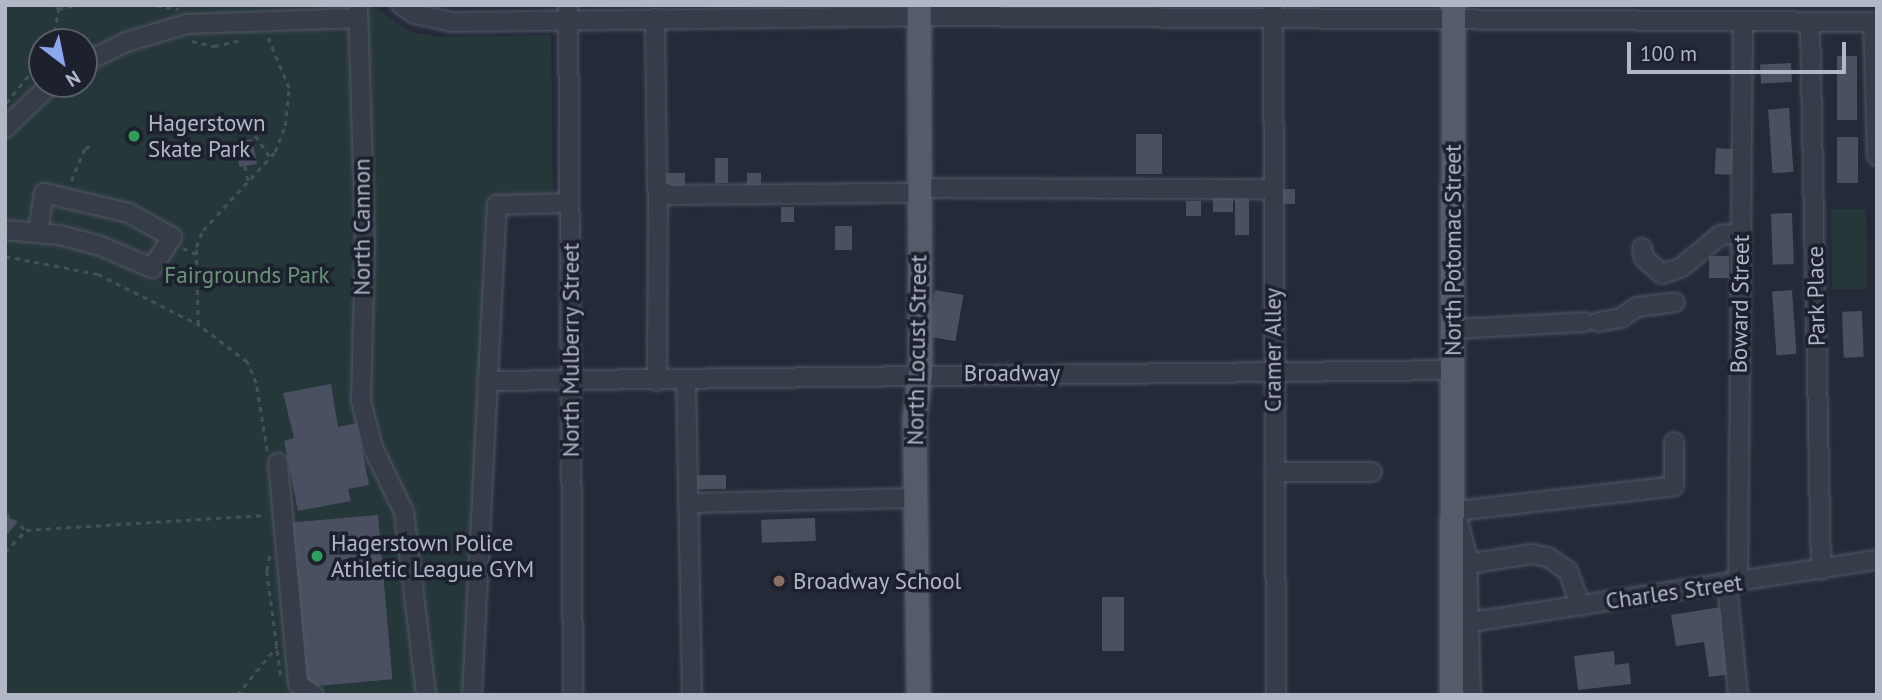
<!DOCTYPE html>
<style>
body{margin:0}
#map{position:relative;width:1882px;height:700px;overflow:hidden;background:#242a38;font-family:"PT Sans",sans-serif}
div>[style]{position:absolute}
.green>*{inset:0;background:#26373a;transform-origin:0 0}
.building>*{inset:0;background:#4a5061;transform-origin:0 0}
.path>*{height:2.5px;margin-top:-1.25px;transform-origin:0;background:repeating-linear-gradient(90deg,#435257 0 5px,transparent 0 10px)}
.roads{filter:drop-shadow(0 0 2px #525764) drop-shadow(0 0 2px #525764)}
.minor>*{height:18px;margin:-9px;padding:0 9px;transform-origin:9px;border-radius:9px;background:#373c49}
.major>*{height:23px;margin:-11.5px;padding:0 11.5px;transform-origin:11.5px;border-radius:11.5px;background:#555b69}
.dots>*{width:19px;height:19px;translate:-50% -50%;box-sizing:border-box;border:4px solid #1c212d;border-radius:50%}
span{translate:-50% -50%;white-space:nowrap;text-align:center;line-height:1.15;-webkit-text-stroke:7px #1c212d;paint-order:stroke}
.poi-label{font-size:23px;color:#b2b7c5}
.left{translate:0 -50%;text-align:left}
.street-label{font-size:23px;color:#b2b7c5}
.park-label{font-size:23px;color:#6b9479}
.frame{position:absolute;inset:0;border:7px solid #b2b7c5;pointer-events:none}
.north{position:absolute;left:28px;top:28px;width:70px;height:70px;box-sizing:border-box;background:#1c212d;border:2px solid #585d6a;border-radius:50%;rotate:148deg;font-size:19px;font-weight:700;line-height:28px;text-align:center;color:#b2b7c5}
.north::after{content:'';display:block;margin:auto;width:24px;height:32px;background:#8da7ef;clip-path:polygon(50% 0,100% 100%,50% 72%,0 100%)}
.scale{position:absolute;left:1627px;top:42px;width:219px;height:32px;box-sizing:border-box;border:4px solid #b2b7c5;border-top:0;padding-left:9px;font-size:21px;line-height:24px;white-space:nowrap;color:#b2b7c5;-webkit-text-stroke:5px #1c212d;paint-order:stroke}
</style>
<div id="map">
<div class="green">
<i style="clip-path:polygon(evenodd,5px 5px,372px 5px,410px 32px,440px 37px,551px 35px,553px 196px,491px 196px,465px 695px,5px 695px,5px 5px,42px 42px,84px 42px,84px 84px,42px 84px,42px 42px)"></i>
<i style="left:1866px;top:209px;width:80px;height:35px;rotate:89deg"></i>
</div>
<div class="building">
<i style="left:1837px;top:56px;width:20px;height:64px"></i>
<i style="left:1791px;top:63px;width:19px;height:31px;rotate:87deg"></i>
<i style="left:1789px;top:108px;width:64px;height:21px;rotate:86deg"></i>
<i style="left:1136px;top:134px;width:26px;height:40px"></i>
<i style="left:1837px;top:137px;width:21px;height:46px"></i>
<i style="left:252px;top:139px;width:25px;height:18px;rotate:78deg"></i>
<i style="left:1716px;top:148px;width:17px;height:26px;rotate:3deg"></i>
<i style="left:715px;top:158px;width:13px;height:25px"></i>
<i style="left:660px;top:173px;width:25px;height:14px"></i>
<i style="left:747px;top:173px;width:14px;height:15px"></i>
<i style="left:1295px;top:189px;width:15px;height:13px;rotate:90deg"></i>
<i style="left:1213px;top:195px;width:20px;height:17px"></i>
<i style="left:1235px;top:196px;width:14px;height:39px"></i>
<i style="left:1186px;top:201px;width:15px;height:15px"></i>
<i style="left:781px;top:207px;width:13px;height:15px"></i>
<i style="left:1792px;top:213px;width:51px;height:21px;rotate:88deg"></i>
<i style="left:835px;top:226px;width:17px;height:24px"></i>
<i style="left:1709px;top:256px;width:20px;height:22px"></i>
<i style="left:935px;top:290px;width:29px;height:47px;rotate:10deg"></i>
<i style="left:1792px;top:290px;width:64px;height:20px;rotate:86deg"></i>
<i style="left:1862px;top:311px;width:46px;height:20px;rotate:88deg"></i>
<i style="clip-path:polygon(331px 384px,338px 427px,357px 423px,369px 485px,348px 489px,351px 501px,298px 511px,284px 441px,294px 438px,283px 393px)"></i>
<i style="left:726px;top:475px;width:14px;height:31px;rotate:90deg"></i>
<i style="clip-path:polygon(5px 514px,17px 523px,5px 537px)"></i>
<i style="left:378px;top:515px;width:165px;height:87px;rotate:85deg"></i>
<i style="left:815px;top:518px;width:23px;height:54px;rotate:88deg"></i>
<i style="left:1102px;top:597px;width:22px;height:54px"></i>
<i style="clip-path:polygon(1721px 607px,1731px 674px,1709px 677px,1704px 642px,1676px 646px,1671px 615px)"></i>
<i style="clip-path:polygon(1614px 651px,1615px 665px,1629px 663px,1631px 684px,1578px 690px,1574px 656px)"></i>
</div>
<div class="path">
<i style="left:56px;top:5px;width:4px;rotate:63deg"></i>
<i style="left:58px;top:9px;width:19px;rotate:-12deg"></i>
<i style="left:156px;top:5px;width:23px;rotate:10deg"></i>
<i style="left:192px;top:41px;width:23px;rotate:13deg"></i>
<i style="left:214px;top:46px;width:29px;rotate:-12deg"></i>
<i style="left:53px;top:42px;width:33px;rotate:-81deg"></i>
<i style="left:6px;top:103px;width:57px;rotate:-50.7deg"></i>
<i style="left:244px;top:119px;width:47px;rotate:55.3deg"></i>
<i style="left:245px;top:166px;width:19px;rotate:78deg"></i>
<i style="left:71px;top:181px;width:36px;rotate:-67deg"></i>
<i style="left:85px;top:148px;width:6px;rotate:-18deg"></i>
<i style="left:183px;top:248px;width:14px;rotate:25deg"></i>
<i style="left:5px;top:256px;width:95px;rotate:11deg"></i>
<i style="left:98px;top:274px;width:112px;rotate:26.6deg"></i>
<i style="left:267px;top:451px;width:69px;rotate:-99.2deg"></i>
<i style="left:256px;top:383px;width:23px;rotate:-113deg"></i>
<i style="left:247px;top:362px;width:61px;rotate:-142.9deg"></i>
<i style="left:198px;top:325px;width:78px;rotate:-91.5deg"></i>
<i style="left:196px;top:247px;width:18px;rotate:-68deg"></i>
<i style="left:203px;top:230px;width:106px;rotate:-47.3deg"></i>
<i style="left:275px;top:152px;width:28px;rotate:-69deg"></i>
<i style="left:285px;top:126px;width:38px;rotate:-84deg"></i>
<i style="left:289px;top:88px;width:54px;rotate:-112.8deg"></i>
<i style="left:5px;top:513px;width:27px;rotate:39deg"></i>
<i style="left:5px;top:552px;width:30px;rotate:-46deg"></i>
<i style="left:26px;top:530px;width:240px;rotate:-3.6deg"></i>
<i style="left:270px;top:556px;width:15px;rotate:101deg"></i>
<i style="left:267px;top:571px;width:107px;rotate:82.5deg"></i>
<i style="left:237px;top:695px;width:63px;rotate:-50.8deg"></i>
</div>
<div class="roads">
<div class="minor">
<i style="left:358px;top:5px;width:242px;rotate:88.3deg"></i>
<i style="left:365px;top:247px;width:154px;rotate:91.5deg"></i>
<i style="left:361px;top:401px;width:49px;rotate:75.7deg"></i>
<i style="left:373px;top:448px;width:71px;rotate:64.2deg"></i>
<i style="left:404px;top:512px;width:184px;rotate:83.1deg"></i>
<i style="left:401px;top:5px;width:17px;rotate:33deg"></i>
<i style="left:415px;top:14px;width:39px;rotate:12deg"></i>
<i style="left:453px;top:22px;width:466px;rotate:-0.7deg"></i>
<i style="left:919px;top:16px;width:958px;rotate:0.36deg"></i>
<i style="left:568px;top:5px;width:690px;rotate:89.58deg"></i>
<i style="left:1273px;top:5px;width:690px;rotate:89.75deg"></i>
<i style="left:655px;top:18px;width:171px;rotate:89.3deg"></i>
<i style="left:657px;top:189px;width:15px;rotate:23deg"></i>
<i style="left:671px;top:195px;width:249px;rotate:-0.5deg"></i>
<i style="left:1810px;top:22px;width:548px;rotate:88.85deg"></i>
<i style="left:1873px;top:22px;width:134px;rotate:88.3deg"></i>
<i style="left:84px;top:63px;width:47px;rotate:-26.6deg"></i>
<i style="left:126px;top:42px;width:64px;rotate:-16.4deg"></i>
<i style="left:187px;top:24px;width:171px;rotate:-2deg"></i>
<i style="left:5px;top:128px;width:64px;rotate:-43.7deg"></i>
<i style="left:920px;top:188px;width:354px;rotate:0.2deg"></i>
<i style="left:5px;top:230px;width:54px;rotate:5.3deg"></i>
<i style="left:59px;top:235px;width:40px;rotate:14.4deg"></i>
<i style="left:98px;top:245px;width:59px;rotate:23.1deg"></i>
<i style="left:152px;top:268px;width:37px;rotate:-57deg"></i>
<i style="left:172px;top:237px;width:49px;rotate:-150.8deg"></i>
<i style="left:129px;top:213px;width:87px;rotate:-166.8deg"></i>
<i style="left:44px;top:193px;width:39px;rotate:99deg"></i>
<i style="left:1642px;top:248px;width:10px;rotate:79deg"></i>
<i style="left:1644px;top:258px;width:24px;rotate:42deg"></i>
<i style="left:1662px;top:274px;width:21px;rotate:-19deg"></i>
<i style="left:1682px;top:267px;width:50px;rotate:-40.1deg"></i>
<i style="left:1720px;top:235px;width:21px;rotate:-5deg"></i>
<i style="left:1598px;top:322px;width:23px;rotate:-10deg"></i>
<i style="left:1621px;top:318px;width:19px;rotate:-35deg"></i>
<i style="left:1637px;top:307px;width:38px;rotate:-7deg"></i>
<i style="left:1453px;top:329px;width:132px;rotate:-3deg"></i>
<i style="left:487px;top:381px;width:966px;rotate:-0.65deg"></i>
<i style="left:657px;top:381px;width:191px;rotate:-89.7deg"></i>
<i style="left:686px;top:381px;width:314px;rotate:88.9deg"></i>
<i style="left:278px;top:463px;width:222px;rotate:84.8deg"></i>
<i style="left:298px;top:684px;width:19px;rotate:35deg"></i>
<i style="left:1274px;top:472px;width:98px"></i>
<i style="left:688px;top:503px;width:227px;rotate:-1.3deg"></i>
<i style="left:1456px;top:511px;width:219px;rotate:-6.5deg"></i>
<i style="left:1674px;top:486px;width:44px;rotate:-90deg"></i>
<i style="left:1457px;top:517px;width:40px;rotate:75.6deg"></i>
<i style="left:1467px;top:556px;width:139px;rotate:88.4deg"></i>
<i style="left:1467px;top:564px;width:66px;rotate:-8.7deg"></i>
<i style="left:1532px;top:554px;width:16px;rotate:11deg"></i>
<i style="left:1548px;top:557px;width:24px;rotate:35deg"></i>
<i style="left:1568px;top:571px;width:37px;rotate:70deg"></i>
<i style="left:1738px;top:582px;width:557px;rotate:-89.49deg"></i>
<i style="left:1727px;top:584px;width:112px;rotate:84.3deg"></i>
<i style="left:1471px;top:622px;width:411px;rotate:-8.7deg"></i>
<i style="left:472px;top:695px;width:491px;rotate:-87.1deg"></i>
<i style="left:497px;top:205px;width:72px;rotate:-1.6deg"></i>
</div>
<div class="major">
<i style="left:918px;top:695px;width:277px;rotate:-90.8deg"></i>
<i style="left:914px;top:418px;width:44px;rotate:-82.2deg"></i>
<i style="left:920px;top:374px;width:369px;rotate:-90.2deg"></i>
<i style="left:1451px;top:695px;width:690px;rotate:-89.83deg"></i>
</div>
</div>
<div class="dots">
<i style="left:134px;top:136px;background:#2e9e5b"></i>
<i style="left:317px;top:556px;background:#2e9e5b"></i>
<i style="left:779px;top:581px;background:#8d6e63"></i>
</div>
<div class="poi-label">
<span class="left" style="left:148px;top:136px">Hagerstown<br>Skate Park</span>
<span class="left" style="left:331px;top:556px">Hagerstown Police<br>Athletic League GYM</span>
<span class="left" style="left:793px;top:581px">Broadway School</span>
</div>
<div class="street-label">
<span style="left:362px;top:227px;rotate:-90deg">North Cannon</span>
<span style="left:1453px;top:250px;rotate:-90deg">North Potomac Street</span>
<span style="left:1816px;top:296px;rotate:-91deg">Park Place</span>
<span style="left:1740px;top:304px;rotate:-89deg">Boward Street</span>
<span style="left:571px;top:350px;rotate:-90deg">North Mulberry Street</span>
<span style="left:917px;top:350px;rotate:-89deg">North Locust Street</span>
<span style="left:1273px;top:350px;rotate:-90deg">Cramer Alley</span>
<span style="left:1012px;top:373px">Broadway</span>
<span style="left:1674px;top:592px;rotate:-8deg">Charles Street</span>
</div>
<div class="park-label">
<span style="left:247px;top:275px">Fairgrounds Park</span>
</div>
<div class="frame"></div>
<div class="north">N</div>
<div class="scale">100 m</div>
</div>
